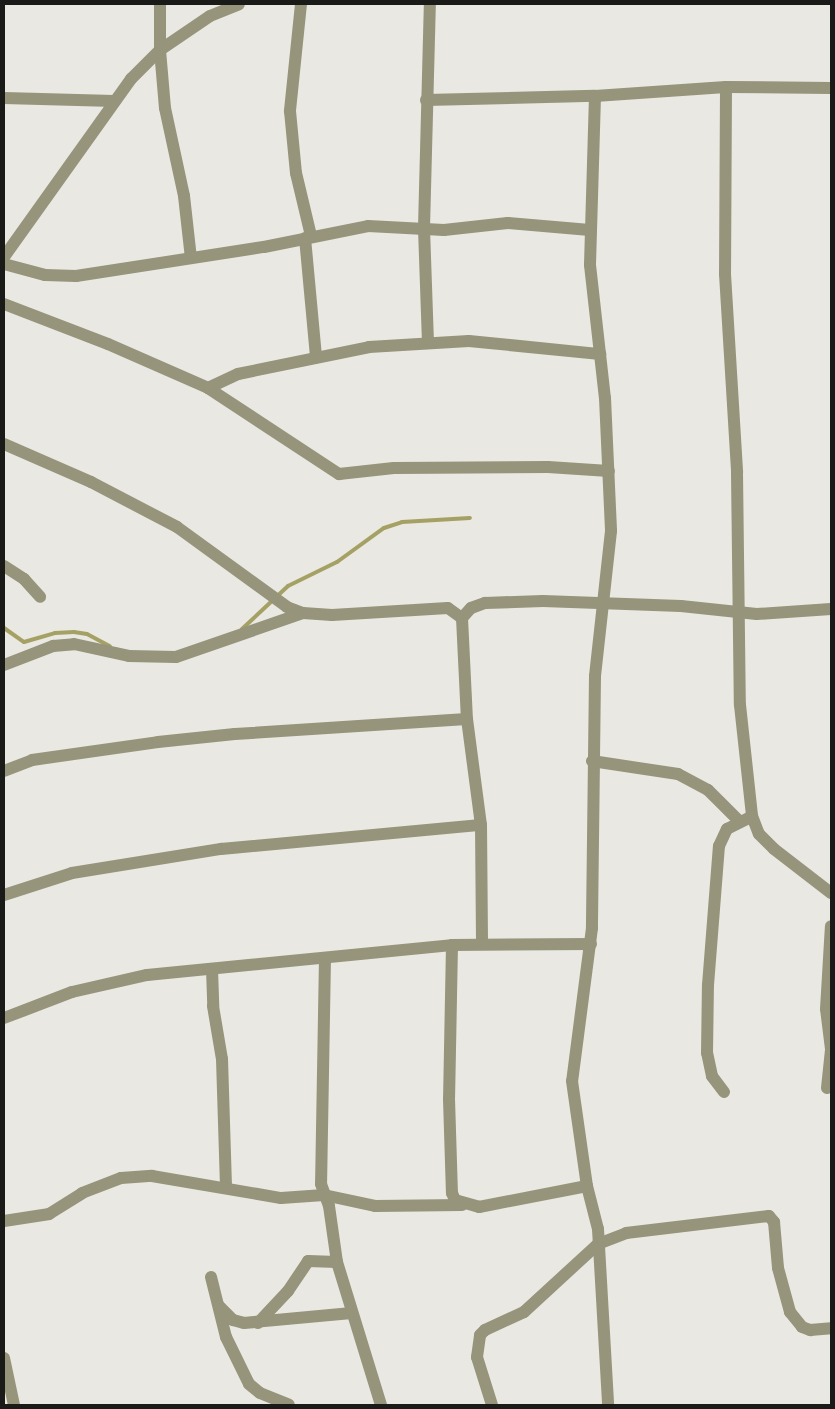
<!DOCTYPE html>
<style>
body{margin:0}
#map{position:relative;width:835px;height:1409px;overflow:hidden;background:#e9e8e2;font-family:Quicksand,sans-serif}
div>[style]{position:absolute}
.stream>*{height:4px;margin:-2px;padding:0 2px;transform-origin:2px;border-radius:2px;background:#a5a165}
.minor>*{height:12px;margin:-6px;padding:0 6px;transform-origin:6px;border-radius:6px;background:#96947b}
span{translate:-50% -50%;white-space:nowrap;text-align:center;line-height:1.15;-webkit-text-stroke:5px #f6f6f0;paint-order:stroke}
.frame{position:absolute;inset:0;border:5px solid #1a1a18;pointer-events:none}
</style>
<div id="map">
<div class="stream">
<i style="left:4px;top:628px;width:24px;rotate:35deg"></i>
<i style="left:24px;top:642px;width:32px;rotate:-16deg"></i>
<i style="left:55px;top:633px;width:19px;rotate:-3deg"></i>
<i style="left:74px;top:632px;width:13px;rotate:9deg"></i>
<i style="left:87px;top:634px;width:26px;rotate:28deg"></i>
<i style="left:242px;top:629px;width:63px;rotate:-43.1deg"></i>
<i style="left:288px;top:586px;width:55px;rotate:-26.1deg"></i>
<i style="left:337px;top:562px;width:58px;rotate:-35.9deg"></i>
<i style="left:384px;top:528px;width:19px;rotate:-18deg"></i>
<i style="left:402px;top:522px;width:68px;rotate:-3.4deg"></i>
</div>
<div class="minor">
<i style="left:160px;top:4px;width:46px;rotate:90deg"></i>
<i style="left:160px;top:50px;width:58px;rotate:85.1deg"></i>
<i style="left:165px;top:108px;width:90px;rotate:77.8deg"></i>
<i style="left:184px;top:196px;width:62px;rotate:83.6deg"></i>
<i style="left:301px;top:4px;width:108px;rotate:95.9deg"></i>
<i style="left:290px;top:111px;width:62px;rotate:84.5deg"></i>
<i style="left:296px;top:173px;width:65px;rotate:76.6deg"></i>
<i style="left:726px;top:87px;width:187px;rotate:90.3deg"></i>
<i style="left:725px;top:274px;width:199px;rotate:86.5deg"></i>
<i style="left:737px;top:473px;width:232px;rotate:89.3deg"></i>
<i style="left:740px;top:705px;width:112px;rotate:83.8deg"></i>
<i style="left:752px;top:816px;width:19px;rotate:69deg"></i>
<i style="left:759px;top:834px;width:21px;rotate:45deg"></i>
<i style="left:774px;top:849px;width:72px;rotate:37.7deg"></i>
<i style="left:595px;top:96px;width:169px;rotate:91.7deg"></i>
<i style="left:590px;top:265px;width:134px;rotate:83.6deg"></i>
<i style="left:605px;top:398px;width:133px;rotate:87.4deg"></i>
<i style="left:611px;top:531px;width:146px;rotate:96.3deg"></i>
<i style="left:595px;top:676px;width:252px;rotate:90.7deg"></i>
<i style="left:592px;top:928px;width:154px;rotate:97.4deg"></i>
<i style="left:572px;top:1081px;width:106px;rotate:81.9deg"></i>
<i style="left:587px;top:1186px;width:44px;rotate:75.7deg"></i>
<i style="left:598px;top:1229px;width:176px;rotate:86.7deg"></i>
<i style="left:4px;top:98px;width:110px;rotate:1.6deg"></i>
<i style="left:426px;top:100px;width:169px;rotate:-1.4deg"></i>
<i style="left:595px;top:96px;width:131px;rotate:-3.9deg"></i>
<i style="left:726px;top:87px;width:105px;rotate:0.5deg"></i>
<i style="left:305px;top:238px;width:120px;rotate:84.7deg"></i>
<i style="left:4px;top:257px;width:219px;rotate:-54.5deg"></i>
<i style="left:131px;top:79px;width:41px;rotate:-45deg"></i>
<i style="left:160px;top:50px;width:60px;rotate:-34.2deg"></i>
<i style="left:210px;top:16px;width:31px;rotate:-22deg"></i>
<i style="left:4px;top:264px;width:42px;rotate:15deg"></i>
<i style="left:45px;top:275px;width:31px;rotate:2deg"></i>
<i style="left:76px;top:276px;width:190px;rotate:-8.8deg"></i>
<i style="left:264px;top:247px;width:106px;rotate:-11.4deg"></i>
<i style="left:368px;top:226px;width:76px;rotate:3deg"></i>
<i style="left:444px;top:230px;width:64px;rotate:-6.2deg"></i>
<i style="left:508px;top:223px;width:82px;rotate:4.9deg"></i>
<i style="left:4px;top:304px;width:111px;rotate:21deg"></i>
<i style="left:108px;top:344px;width:109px;rotate:23.7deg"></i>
<i style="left:208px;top:388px;width:157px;rotate:33.3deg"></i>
<i style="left:339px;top:474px;width:55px;rotate:-6.2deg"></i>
<i style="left:394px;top:468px;width:154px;rotate:-0.4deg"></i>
<i style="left:548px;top:467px;width:61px;rotate:3.8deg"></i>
<i style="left:428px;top:343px;width:115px;rotate:-92deg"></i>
<i style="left:424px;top:228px;width:224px;rotate:-88.5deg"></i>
<i style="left:208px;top:388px;width:33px;rotate:-25deg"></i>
<i style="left:238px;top:374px;width:134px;rotate:-11.6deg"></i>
<i style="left:369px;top:347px;width:100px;rotate:-3.4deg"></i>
<i style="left:469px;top:341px;width:132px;rotate:5.7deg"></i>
<i style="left:4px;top:444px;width:95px;rotate:23.6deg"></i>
<i style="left:91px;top:482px;width:97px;rotate:27.6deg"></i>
<i style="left:177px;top:527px;width:136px;rotate:36deg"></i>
<i style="left:287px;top:607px;width:17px;rotate:21deg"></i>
<i style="left:303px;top:613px;width:29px;rotate:4deg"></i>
<i style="left:332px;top:615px;width:116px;rotate:-3.5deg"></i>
<i style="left:448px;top:608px;width:17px;rotate:36deg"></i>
<i style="left:462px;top:618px;width:101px;rotate:87.2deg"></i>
<i style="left:467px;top:719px;width:107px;rotate:82.5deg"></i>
<i style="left:481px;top:825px;width:119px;rotate:89.5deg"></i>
<i style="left:4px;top:566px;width:24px;rotate:33deg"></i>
<i style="left:24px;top:579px;width:24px;rotate:48deg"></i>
<i style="left:462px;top:618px;width:13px;rotate:-48deg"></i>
<i style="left:471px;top:608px;width:15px;rotate:-20deg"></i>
<i style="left:485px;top:603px;width:58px;rotate:-2deg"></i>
<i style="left:543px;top:601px;width:138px;rotate:2.1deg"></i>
<i style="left:681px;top:606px;width:76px;rotate:6deg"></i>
<i style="left:757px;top:614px;width:74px;rotate:-3.9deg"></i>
<i style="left:4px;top:665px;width:53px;rotate:-21.2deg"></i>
<i style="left:53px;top:646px;width:21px;rotate:-5deg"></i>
<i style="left:74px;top:644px;width:56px;rotate:12.3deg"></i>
<i style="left:129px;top:656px;width:47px;rotate:1.2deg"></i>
<i style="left:176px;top:657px;width:134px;rotate:-19.1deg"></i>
<i style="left:592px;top:761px;width:87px;rotate:8.6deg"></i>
<i style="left:678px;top:774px;width:34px;rotate:28deg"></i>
<i style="left:708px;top:790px;width:44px;rotate:45deg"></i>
<i style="left:4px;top:771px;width:30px;rotate:-21deg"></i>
<i style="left:32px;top:760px;width:127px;rotate:-8.1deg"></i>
<i style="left:158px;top:742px;width:77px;rotate:-5.9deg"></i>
<i style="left:235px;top:734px;width:232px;rotate:-3.7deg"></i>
<i style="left:4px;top:895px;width:71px;rotate:-17.9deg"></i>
<i style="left:72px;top:873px;width:151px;rotate:-9.2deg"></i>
<i style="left:221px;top:849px;width:261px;rotate:-5.3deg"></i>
<i style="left:452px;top:945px;width:154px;rotate:91.1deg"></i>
<i style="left:449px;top:1099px;width:94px;rotate:88.2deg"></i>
<i style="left:452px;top:1193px;width:8px;rotate:67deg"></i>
<i style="left:455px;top:1200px;width:25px;rotate:16deg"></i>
<i style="left:479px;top:1207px;width:110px;rotate:-11deg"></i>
<i style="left:325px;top:958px;width:226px;rotate:91deg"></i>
<i style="left:321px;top:1184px;width:23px;rotate:70deg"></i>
<i style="left:329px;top:1206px;width:57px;rotate:81.9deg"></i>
<i style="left:337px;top:1262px;width:150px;rotate:72.9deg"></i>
<i style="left:212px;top:969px;width:37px;rotate:88deg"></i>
<i style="left:213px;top:1006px;width:54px;rotate:80.4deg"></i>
<i style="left:222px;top:1059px;width:128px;rotate:88.2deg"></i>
<i style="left:4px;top:1018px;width:73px;rotate:-20.9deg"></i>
<i style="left:72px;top:992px;width:77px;rotate:-12.8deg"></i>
<i style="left:147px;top:975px;width:306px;rotate:-5.6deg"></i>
<i style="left:452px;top:945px;width:139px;rotate:-0.4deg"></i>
<i style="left:827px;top:1088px;width:39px;rotate:-84deg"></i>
<i style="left:831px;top:1049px;width:40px;rotate:-97.1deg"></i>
<i style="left:826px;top:1009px;width:83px;rotate:-86.6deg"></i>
<i style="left:724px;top:1092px;width:20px;rotate:-127deg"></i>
<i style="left:712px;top:1076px;width:24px;rotate:-102deg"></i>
<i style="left:707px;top:1053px;width:68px;rotate:-89.2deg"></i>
<i style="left:708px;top:985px;width:139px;rotate:-85.5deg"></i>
<i style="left:719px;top:846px;width:19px;rotate:-65deg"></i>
<i style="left:727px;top:829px;width:28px;rotate:-27deg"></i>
<i style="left:4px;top:1221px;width:46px;rotate:-8.8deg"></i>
<i style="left:49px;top:1214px;width:39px;rotate:-32deg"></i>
<i style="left:82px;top:1193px;width:42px;rotate:-21deg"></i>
<i style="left:121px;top:1178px;width:31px;rotate:-4deg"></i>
<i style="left:152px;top:1176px;width:131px;rotate:9.7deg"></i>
<i style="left:281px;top:1198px;width:43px;rotate:-4deg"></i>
<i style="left:324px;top:1195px;width:52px;rotate:12.2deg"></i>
<i style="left:375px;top:1206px;width:87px;rotate:-0.7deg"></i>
<i style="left:211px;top:1277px;width:62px;rotate:76deg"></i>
<i style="left:226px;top:1337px;width:52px;rotate:63.9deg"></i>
<i style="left:249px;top:1384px;width:14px;rotate:39deg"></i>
<i style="left:260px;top:1393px;width:31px;rotate:22deg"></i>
<i style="left:219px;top:1306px;width:20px;rotate:45deg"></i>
<i style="left:233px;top:1320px;width:11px;rotate:15deg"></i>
<i style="left:244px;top:1323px;width:108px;rotate:-5.3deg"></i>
<i style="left:258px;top:1323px;width:44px;rotate:-46.8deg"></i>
<i style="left:288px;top:1291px;width:36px;rotate:-56deg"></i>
<i style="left:308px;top:1261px;width:29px;rotate:2deg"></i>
<i style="left:4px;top:1358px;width:48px;rotate:78deg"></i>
<i style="left:492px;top:1405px;width:50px;rotate:-107.4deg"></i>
<i style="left:477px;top:1357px;width:22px;rotate:-82deg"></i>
<i style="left:480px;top:1335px;width:7px;rotate:-45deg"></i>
<i style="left:485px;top:1330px;width:43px;rotate:-24.8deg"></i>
<i style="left:524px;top:1312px;width:100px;rotate:-42.6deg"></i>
<i style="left:598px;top:1244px;width:30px;rotate:-21deg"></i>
<i style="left:626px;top:1233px;width:144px;rotate:-6.8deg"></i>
<i style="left:769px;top:1216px;width:8px;rotate:50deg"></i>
<i style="left:774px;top:1222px;width:46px;rotate:85deg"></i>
<i style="left:778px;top:1268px;width:46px;rotate:74.7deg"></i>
<i style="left:790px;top:1312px;width:19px;rotate:51deg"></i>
<i style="left:802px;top:1327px;width:9px;rotate:21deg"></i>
<i style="left:810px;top:1330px;width:21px;rotate:-5deg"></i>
</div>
<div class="frame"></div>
</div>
